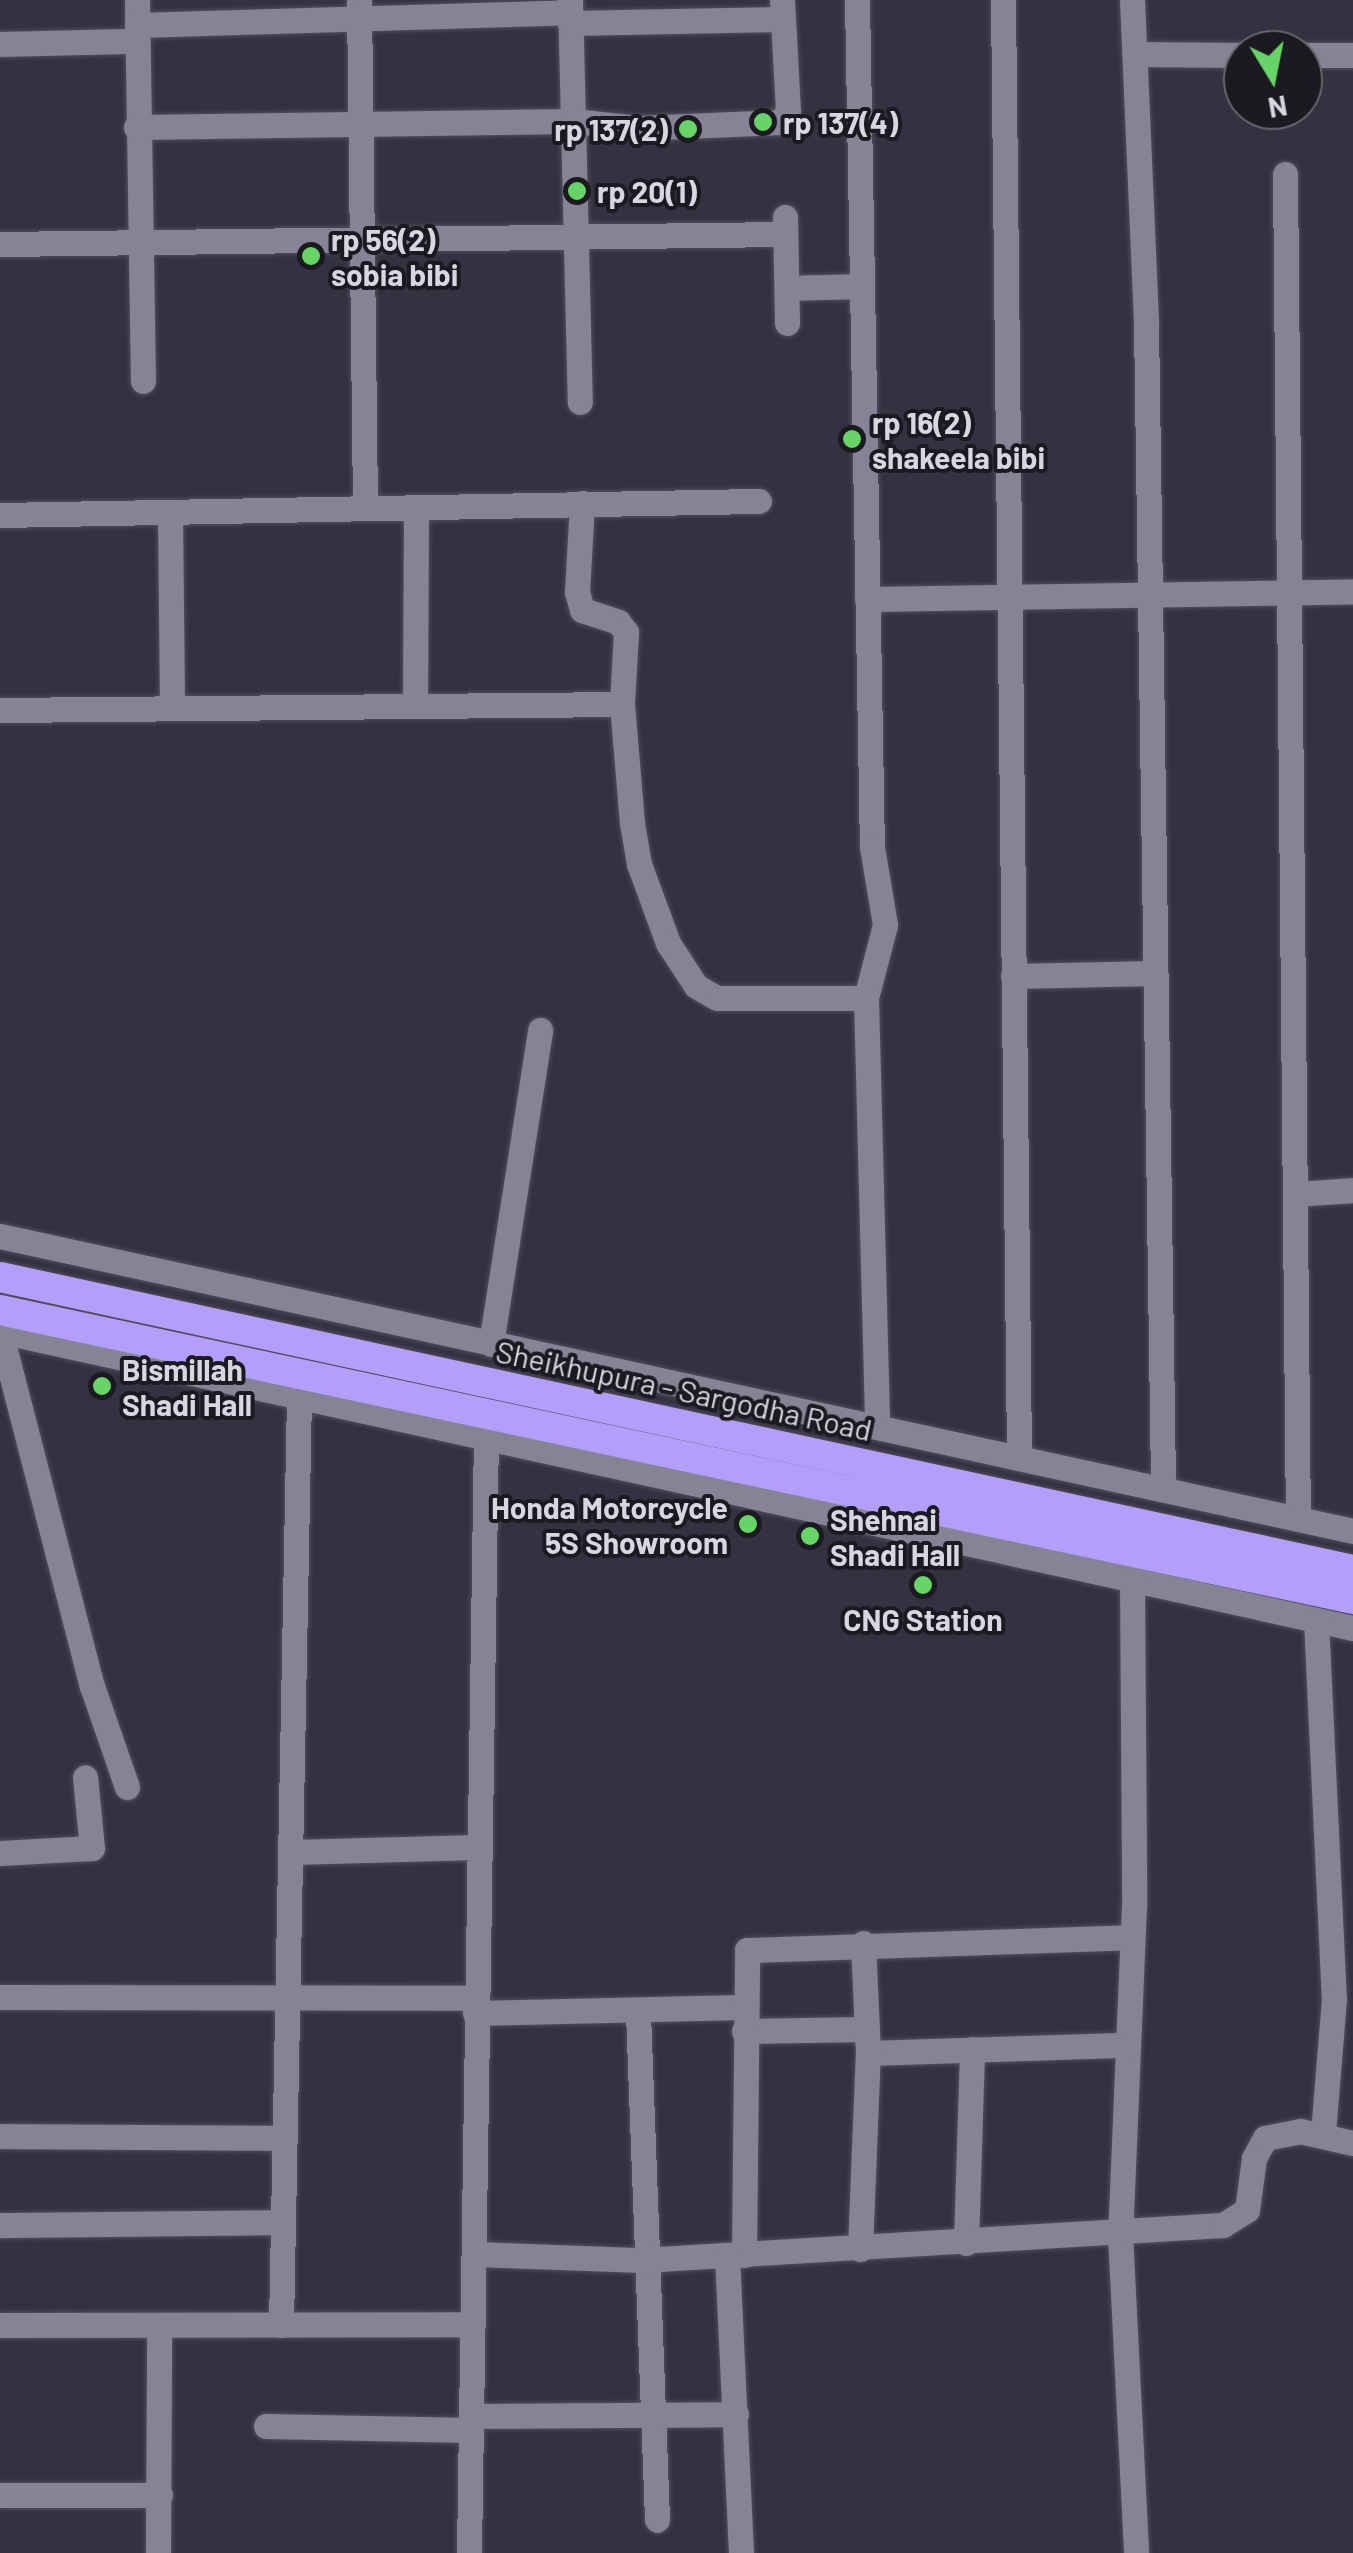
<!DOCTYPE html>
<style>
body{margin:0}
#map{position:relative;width:1353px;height:2553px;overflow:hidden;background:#343140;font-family:Barlow,sans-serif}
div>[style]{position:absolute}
.roads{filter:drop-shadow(0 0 2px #514e5a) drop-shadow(0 0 2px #514e5a)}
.minor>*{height:25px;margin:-12.5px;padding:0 12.5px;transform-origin:12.5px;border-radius:12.5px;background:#868395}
.highway>*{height:30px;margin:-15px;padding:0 15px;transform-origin:15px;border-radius:15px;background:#b39efa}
.dots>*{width:28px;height:28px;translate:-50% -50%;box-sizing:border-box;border:5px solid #1b1a21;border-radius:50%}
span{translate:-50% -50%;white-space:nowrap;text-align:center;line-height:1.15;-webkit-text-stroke:8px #1b1a21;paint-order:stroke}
.poi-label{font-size:30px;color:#d8d6e0;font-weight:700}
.left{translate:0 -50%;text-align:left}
.right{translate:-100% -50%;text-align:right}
.street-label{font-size:30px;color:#d8d6e0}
.north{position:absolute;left:1223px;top:30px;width:100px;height:100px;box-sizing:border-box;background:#1b1a21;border:2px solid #67656d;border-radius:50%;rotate:170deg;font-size:28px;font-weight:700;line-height:40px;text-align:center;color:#d8d6e0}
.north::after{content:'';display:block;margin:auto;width:35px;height:45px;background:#66d466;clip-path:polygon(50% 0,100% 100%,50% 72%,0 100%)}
</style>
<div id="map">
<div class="roads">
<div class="minor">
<i style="left:137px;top:0;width:381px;rotate:89.1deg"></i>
<i style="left:359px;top:0;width:508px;rotate:89.32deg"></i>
<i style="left:570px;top:0;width:402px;rotate:88.6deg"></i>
<i style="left:857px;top:0;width:847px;rotate:88.99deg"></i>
<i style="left:872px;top:847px;width:79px;rotate:80.5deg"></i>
<i style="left:885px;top:925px;width:75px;rotate:104.6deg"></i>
<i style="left:866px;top:998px;width:429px;rotate:88.5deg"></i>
<i style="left:1003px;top:0;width:1458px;rotate:89.37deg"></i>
<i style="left:1132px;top:0;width:323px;rotate:87.5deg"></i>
<i style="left:1146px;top:323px;width:1166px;rotate:89.16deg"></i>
<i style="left:570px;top:23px;width:212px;rotate:-1.1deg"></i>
<i style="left:137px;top:25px;width:433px;rotate:-1.7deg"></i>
<i style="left:0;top:44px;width:137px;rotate:-1.3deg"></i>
<i style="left:1135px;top:54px;width:108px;rotate:0.5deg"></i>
<i style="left:1303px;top:55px;width:50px"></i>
<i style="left:136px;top:127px;width:437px;rotate:-0.8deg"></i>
<i style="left:573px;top:121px;width:65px;rotate:6.1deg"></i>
<i style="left:638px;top:128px;width:143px;rotate:-2.4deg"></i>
<i style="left:781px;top:122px;width:13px;rotate:-58deg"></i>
<i style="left:788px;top:111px;width:111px;rotate:-93.1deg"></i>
<i style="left:1285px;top:174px;width:1345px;rotate:89.45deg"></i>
<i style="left:785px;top:217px;width:106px;rotate:88.9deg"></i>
<i style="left:0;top:244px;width:785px;rotate:-0.73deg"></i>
<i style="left:787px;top:288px;width:75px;rotate:-1.5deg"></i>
<i style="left:582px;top:503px;width:89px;rotate:93.2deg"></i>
<i style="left:577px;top:592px;width:19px;rotate:74deg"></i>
<i style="left:582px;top:610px;width:38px;rotate:18deg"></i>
<i style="left:618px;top:622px;width:13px;rotate:51deg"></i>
<i style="left:626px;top:632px;width:72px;rotate:93.2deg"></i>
<i style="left:622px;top:704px;width:119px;rotate:85.2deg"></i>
<i style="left:632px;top:823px;width:42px;rotate:80.3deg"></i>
<i style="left:639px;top:864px;width:84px;rotate:69.8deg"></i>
<i style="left:668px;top:943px;width:51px;rotate:56.9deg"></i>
<i style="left:696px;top:986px;width:24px;rotate:30deg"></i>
<i style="left:717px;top:998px;width:149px"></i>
<i style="left:170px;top:512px;width:196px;rotate:89.4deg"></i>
<i style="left:0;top:515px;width:759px;rotate:-1.06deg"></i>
<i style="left:867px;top:599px;width:486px;rotate:-0.9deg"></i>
<i style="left:415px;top:706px;width:199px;rotate:-89.7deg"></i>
<i style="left:0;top:710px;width:622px;rotate:-0.55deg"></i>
<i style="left:1013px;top:976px;width:142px;rotate:-1.2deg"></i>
<i style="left:1295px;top:1194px;width:58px;rotate:-3.9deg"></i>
<i style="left:0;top:1236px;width:1385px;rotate:12.3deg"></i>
<i style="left:0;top:1331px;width:1385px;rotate:12.38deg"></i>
<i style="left:0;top:1331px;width:367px;rotate:75.5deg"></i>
<i style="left:92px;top:1686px;width:107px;rotate:70.9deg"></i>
<i style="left:491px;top:1344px;width:318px;rotate:-81.1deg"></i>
<i style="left:1132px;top:1580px;width:325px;rotate:89.6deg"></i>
<i style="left:1134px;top:1905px;width:329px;rotate:92.4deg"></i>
<i style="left:1120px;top:2234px;width:319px;rotate:87.1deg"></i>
<i style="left:1316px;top:1620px;width:379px;rotate:87.3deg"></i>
<i style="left:1334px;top:1999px;width:135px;rotate:94.7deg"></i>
<i style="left:291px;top:1852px;width:187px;rotate:-1.5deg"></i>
<i style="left:0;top:1853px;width:92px;rotate:-3.1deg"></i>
<i style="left:92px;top:1848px;width:71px;rotate:-95.6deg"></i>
<i style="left:0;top:1997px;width:475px;rotate:0.1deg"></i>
<i style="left:475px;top:2013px;width:269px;rotate:-1.3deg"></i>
<i style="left:638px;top:2013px;width:507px;rotate:87.85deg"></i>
<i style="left:744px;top:2031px;width:123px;rotate:-0.9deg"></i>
<i style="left:868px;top:2053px;width:260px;rotate:-1.8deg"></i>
<i style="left:0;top:2136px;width:285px;rotate:0.4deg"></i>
<i style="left:0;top:2225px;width:283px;rotate:-0.6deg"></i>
<i style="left:966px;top:2243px;width:194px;rotate:-88.2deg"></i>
<i style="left:860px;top:2249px;width:196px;rotate:-87.7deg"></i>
<i style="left:868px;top:2053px;width:110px;rotate:-92.6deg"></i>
<i style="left:475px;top:2254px;width:167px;rotate:2.1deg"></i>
<i style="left:642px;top:2260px;width:582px;rotate:-3.45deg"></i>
<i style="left:1223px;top:2225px;width:28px;rotate:-32deg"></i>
<i style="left:1247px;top:2210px;width:52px;rotate:-82.3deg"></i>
<i style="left:1254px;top:2158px;width:23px;rotate:-61deg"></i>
<i style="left:1265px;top:2138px;width:36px;rotate:-11deg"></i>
<i style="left:1300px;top:2131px;width:54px;rotate:12.8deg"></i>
<i style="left:744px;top:2255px;width:305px;rotate:-89.4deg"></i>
<i style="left:747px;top:1950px;width:385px;rotate:-1.9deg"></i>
<i style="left:727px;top:2256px;width:297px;rotate:87.3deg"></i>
<i style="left:0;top:2325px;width:473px;rotate:-0.1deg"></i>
<i style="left:281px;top:2325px;width:928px;rotate:-88.89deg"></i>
<i style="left:471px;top:2416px;width:265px;rotate:-0.4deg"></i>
<i style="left:266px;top:2426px;width:205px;rotate:1.1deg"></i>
<i style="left:0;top:2495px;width:160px"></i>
<i style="left:158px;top:2553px;width:228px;rotate:-89.7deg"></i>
<i style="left:469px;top:2553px;width:1115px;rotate:-89.13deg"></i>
</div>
<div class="highway">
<i style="left:0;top:1277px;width:1384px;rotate:12.22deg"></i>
<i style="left:0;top:1310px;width:1384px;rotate:12.06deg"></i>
</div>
</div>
<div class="dots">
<i style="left:763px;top:122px;background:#66d466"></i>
<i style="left:688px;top:129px;background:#66d466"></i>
<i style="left:577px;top:191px;background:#66d466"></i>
<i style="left:311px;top:256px;background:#66d466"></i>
<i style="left:852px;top:439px;background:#66d466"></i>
<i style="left:102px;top:1386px;background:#66d466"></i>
<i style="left:748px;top:1524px;background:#66d466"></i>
<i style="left:810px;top:1536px;background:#66d466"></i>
<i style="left:923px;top:1585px;background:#66d466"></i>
</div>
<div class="poi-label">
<span class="left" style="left:783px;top:122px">rp 137(4)</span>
<span class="right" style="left:668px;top:129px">rp 137(2)</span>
<span class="left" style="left:597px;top:191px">rp 20(1)</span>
<span class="left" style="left:331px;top:256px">rp 56(2)<br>sobia bibi</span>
<span class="left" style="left:872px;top:439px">rp 16(2)<br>shakeela bibi</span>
<span class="left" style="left:122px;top:1386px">Bismillah<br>Shadi Hall</span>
<span class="right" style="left:728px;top:1524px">Honda Motorcycle<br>5S Showroom</span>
<span class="left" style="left:830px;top:1536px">Shehnai<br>Shadi Hall</span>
<span style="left:923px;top:1619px">CNG Station</span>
</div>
<div class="street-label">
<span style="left:684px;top:1390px;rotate:12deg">Sheikhupura - Sargodha Road</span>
</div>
<div class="north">N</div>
</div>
